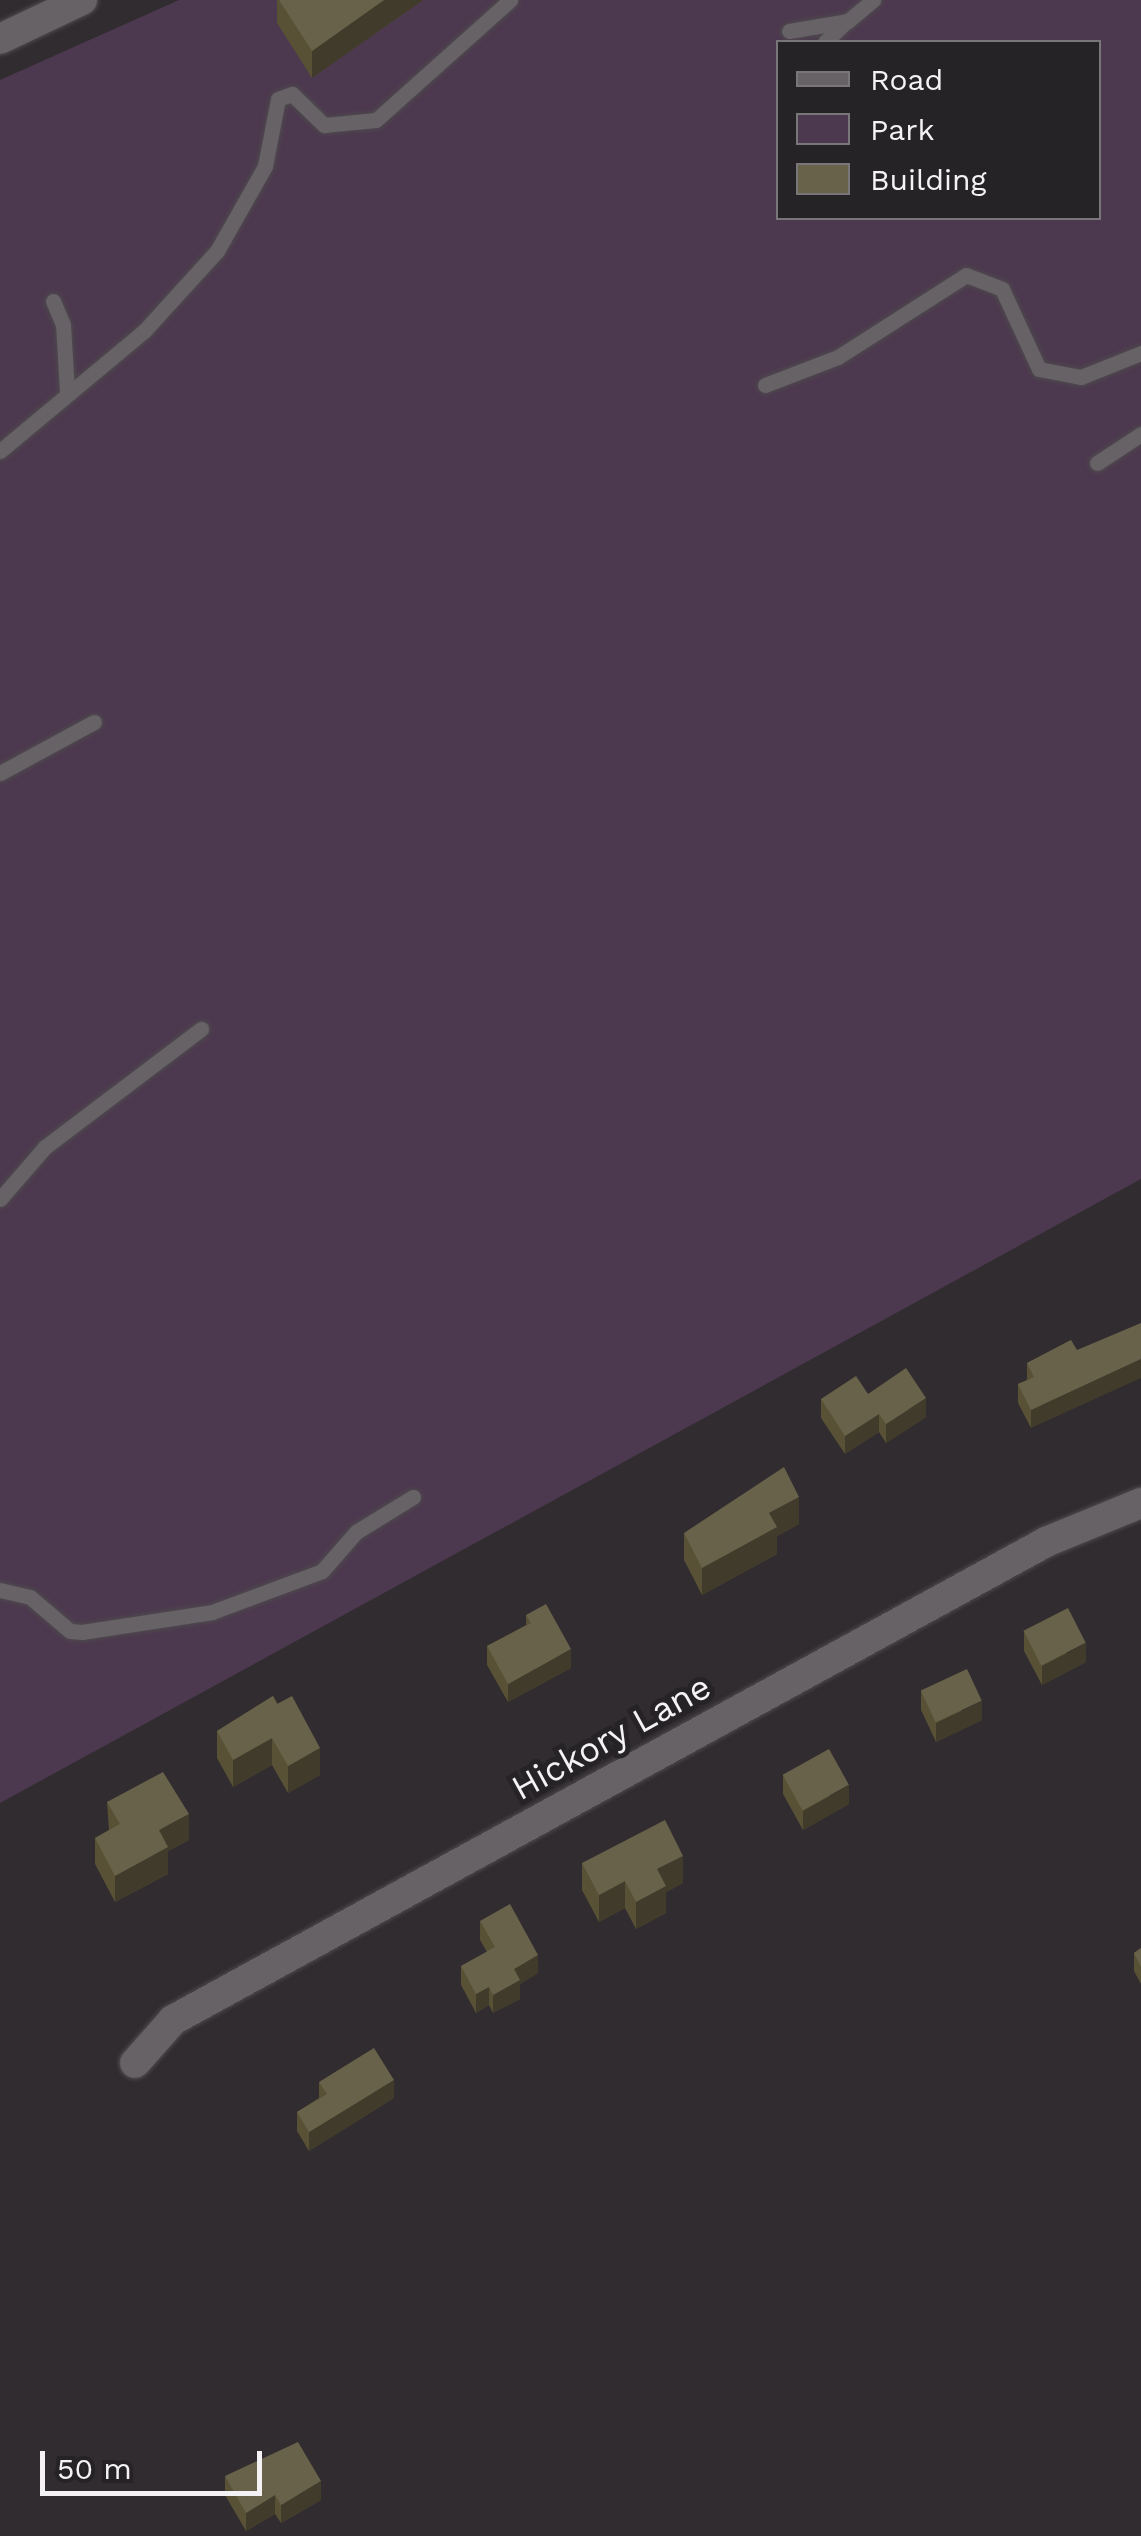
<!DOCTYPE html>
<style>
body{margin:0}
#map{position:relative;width:1141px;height:2536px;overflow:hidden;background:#302c30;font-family:"Work Sans",sans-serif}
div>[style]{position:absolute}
.green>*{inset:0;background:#4d394f}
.roads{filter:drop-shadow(0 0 2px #4d4a4d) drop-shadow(0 0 2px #4d4a4d)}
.service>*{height:15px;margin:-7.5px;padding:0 7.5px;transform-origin:7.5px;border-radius:7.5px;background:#666266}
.minor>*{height:30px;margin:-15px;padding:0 15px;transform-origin:15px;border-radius:15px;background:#666266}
.tertiary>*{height:30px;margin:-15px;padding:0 15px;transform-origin:15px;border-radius:15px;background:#666266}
.wall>*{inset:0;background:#585135}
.shaded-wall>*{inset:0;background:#413b2b}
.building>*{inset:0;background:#69624a;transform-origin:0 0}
span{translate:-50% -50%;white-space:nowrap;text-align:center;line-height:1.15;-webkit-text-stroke:10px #262327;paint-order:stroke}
.street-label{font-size:35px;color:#f5f2f5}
.legend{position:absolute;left:776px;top:40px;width:325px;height:180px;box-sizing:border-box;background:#262327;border:2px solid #797679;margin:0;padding:12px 18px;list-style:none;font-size:30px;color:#f5f2f5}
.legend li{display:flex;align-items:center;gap:20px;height:50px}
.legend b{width:50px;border:2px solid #797679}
.scale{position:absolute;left:40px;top:2451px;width:222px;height:45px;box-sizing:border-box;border:5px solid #f5f2f5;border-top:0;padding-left:12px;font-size:30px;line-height:35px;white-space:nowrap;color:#f5f2f5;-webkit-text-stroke:8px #262327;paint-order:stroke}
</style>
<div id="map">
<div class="green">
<i style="clip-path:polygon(evenodd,179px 0,1141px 0,1141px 1179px,0 1803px,0 80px,179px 0,778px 42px,1098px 42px,1098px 218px,778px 218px,778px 42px)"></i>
</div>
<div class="roads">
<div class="service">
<i style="left:789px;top:31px;width:60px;rotate:-9.6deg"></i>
<i style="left:848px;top:21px;width:33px;rotate:-40deg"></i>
<i style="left:825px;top:42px;width:30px;rotate:-44deg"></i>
<i style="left:53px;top:301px;width:25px;rotate:67deg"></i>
<i style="left:63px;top:324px;width:67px;rotate:86.6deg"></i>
<i style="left:765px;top:385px;width:78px;rotate:-21deg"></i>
<i style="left:838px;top:357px;width:152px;rotate:-32.6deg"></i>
<i style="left:966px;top:275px;width:39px;rotate:21deg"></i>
<i style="left:1002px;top:289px;width:88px;rotate:65.2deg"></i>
<i style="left:1039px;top:369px;width:43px;rotate:10.8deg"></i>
<i style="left:1081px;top:377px;width:65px;rotate:-21.8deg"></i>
<i style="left:0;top:451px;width:189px;rotate:-39.8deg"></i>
<i style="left:145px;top:330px;width:107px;rotate:-47.7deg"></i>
<i style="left:217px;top:251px;width:98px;rotate:-60.5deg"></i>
<i style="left:265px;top:166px;width:68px;rotate:-79deg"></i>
<i style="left:278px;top:99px;width:15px;rotate:-20deg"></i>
<i style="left:292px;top:94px;width:45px;rotate:44.1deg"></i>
<i style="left:324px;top:125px;width:52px;rotate:-5.5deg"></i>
<i style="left:376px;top:120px;width:180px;rotate:-41.8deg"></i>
<i style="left:1097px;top:463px;width:53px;rotate:-33.4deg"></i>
<i style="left:0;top:773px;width:107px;rotate:-28.5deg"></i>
<i style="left:0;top:1199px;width:69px;rotate:-49.1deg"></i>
<i style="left:45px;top:1147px;width:196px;rotate:-37.1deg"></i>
<i style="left:0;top:1590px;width:31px;rotate:13deg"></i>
<i style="left:30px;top:1597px;width:52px;rotate:40.4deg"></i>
<i style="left:70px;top:1631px;width:12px;rotate:5deg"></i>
<i style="left:82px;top:1632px;width:132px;rotate:-8.7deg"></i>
<i style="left:212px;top:1612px;width:117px;rotate:-20.4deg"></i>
<i style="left:322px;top:1571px;width:52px;rotate:-48.9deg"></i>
<i style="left:356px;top:1532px;width:67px;rotate:-31.6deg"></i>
</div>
<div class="minor">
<i style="left:135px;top:2063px;width:57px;rotate:-48.5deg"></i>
<i style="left:173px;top:2020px;width:995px;rotate:-28.7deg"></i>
<i style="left:1046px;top:1542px;width:103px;rotate:-22.3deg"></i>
</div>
<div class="tertiary">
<i style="left:0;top:39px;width:91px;rotate:-25.4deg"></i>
</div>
</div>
<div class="wall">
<i style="clip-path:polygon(277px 0,423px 0,312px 78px,277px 23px)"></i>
<i style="clip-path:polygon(1071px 1340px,1031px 1428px,1018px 1403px,1018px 1384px,1027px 1380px,1027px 1363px)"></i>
<i style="clip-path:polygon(868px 1394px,926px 1417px,886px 1443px,879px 1432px,845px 1454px,821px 1418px,821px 1399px)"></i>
<i style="clip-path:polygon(799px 1524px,777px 1536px,777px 1554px,702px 1595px,684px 1560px,684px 1533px)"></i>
<i style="clip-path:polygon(526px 1615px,571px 1668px,508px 1702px,487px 1665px,487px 1646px,526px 1625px)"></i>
<i style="clip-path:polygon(1024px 1632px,1086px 1662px,1042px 1685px,1024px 1651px)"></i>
<i style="clip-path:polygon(921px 1691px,982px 1720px,936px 1742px,921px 1710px)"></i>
<i style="clip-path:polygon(273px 1696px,320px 1775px,288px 1793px,272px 1765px,233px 1787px,217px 1758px,217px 1731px)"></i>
<i style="clip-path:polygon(783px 1775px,849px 1804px,803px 1830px,783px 1794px)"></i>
<i style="clip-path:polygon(107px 1802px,189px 1840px,168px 1851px,168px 1874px,115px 1902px,95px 1864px,95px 1838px,109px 1830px)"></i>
<i style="clip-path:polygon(582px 1863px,683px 1883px,666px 1892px,666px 1913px,636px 1929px,625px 1908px,599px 1922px,582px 1890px)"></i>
<i style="clip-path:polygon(480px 1921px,538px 1973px,520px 1984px,520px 1999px,493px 2013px,489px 2005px,476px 2013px,461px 1985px,461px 1966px,487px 1952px,480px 1940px)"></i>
<i style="clip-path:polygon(1141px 1948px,1141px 1984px,1134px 1971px,1134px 1953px)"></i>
<i style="clip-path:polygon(319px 2082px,394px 2098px,309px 2151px,297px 2131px,297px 2112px,319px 2098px)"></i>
<i style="clip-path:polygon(225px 2476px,321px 2500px,281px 2523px,275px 2514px,246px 2531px,225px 2495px)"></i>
</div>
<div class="shaded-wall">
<i style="clip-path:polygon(384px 0,423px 0,312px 78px,312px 51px)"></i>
<i style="clip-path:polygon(1141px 1359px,1141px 1378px,1031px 1428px,1031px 1410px)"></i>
<i style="clip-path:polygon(926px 1398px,926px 1417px,886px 1443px,886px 1424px)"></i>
<i style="clip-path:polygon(879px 1414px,879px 1432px,845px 1454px,845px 1436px)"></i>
<i style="clip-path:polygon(799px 1497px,799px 1524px,777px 1536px,777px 1554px,702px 1595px,702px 1568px,769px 1513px)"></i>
<i style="clip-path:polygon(1086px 1643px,1086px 1662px,1042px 1685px,1042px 1666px)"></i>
<i style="clip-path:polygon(571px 1649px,571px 1668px,508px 1702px,508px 1684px)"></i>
<i style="clip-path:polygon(982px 1701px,982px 1720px,936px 1742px,936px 1723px)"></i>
<i style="clip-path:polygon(272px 1738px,272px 1765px,233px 1787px,233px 1760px)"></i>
<i style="clip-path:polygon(320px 1748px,320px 1775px,288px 1793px,288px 1766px)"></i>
<i style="clip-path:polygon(849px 1785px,849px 1804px,803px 1830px,803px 1811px)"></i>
<i style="clip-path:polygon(189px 1814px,189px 1840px,168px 1851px,168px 1874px,115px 1902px,115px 1876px,159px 1830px)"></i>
<i style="clip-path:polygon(683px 1856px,683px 1883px,666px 1892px,666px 1913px,636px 1929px,636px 1902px,657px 1869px)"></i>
<i style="clip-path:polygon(625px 1881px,625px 1908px,599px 1922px,599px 1895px)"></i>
<i style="clip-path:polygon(538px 1955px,538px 1973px,520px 1984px,520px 1999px,493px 2013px,493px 1995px,514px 1969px)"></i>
<i style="clip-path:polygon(489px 1987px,489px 2005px,476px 2013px,476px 1994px)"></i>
<i style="clip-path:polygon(394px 2080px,394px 2098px,309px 2151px,309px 2132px)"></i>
<i style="clip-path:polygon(321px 2481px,321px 2500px,281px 2523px,281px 2505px)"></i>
<i style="clip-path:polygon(275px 2495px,275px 2514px,246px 2531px,246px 2513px)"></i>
</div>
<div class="building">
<i style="clip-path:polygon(279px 0,384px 0,312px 51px)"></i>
<i style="clip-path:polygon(1141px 1323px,1141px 1359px,1031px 1410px,1018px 1384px,1034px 1377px,1027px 1363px,1071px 1340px,1077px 1350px)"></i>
<i style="clip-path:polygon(906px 1368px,926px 1398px,886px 1424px,879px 1414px,845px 1436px,821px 1399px,856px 1376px,868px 1394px)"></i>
<i style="clip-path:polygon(784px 1467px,799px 1497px,769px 1513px,777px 1527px,702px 1568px,684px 1533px)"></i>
<i style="clip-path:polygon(546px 1604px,571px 1649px,508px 1684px,487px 1646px,531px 1623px,526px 1615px)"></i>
<i style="left:1068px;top:1608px;width:39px;height:50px;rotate:63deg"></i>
<i style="left:967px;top:1669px;width:35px;height:51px;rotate:65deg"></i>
<i style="clip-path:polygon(273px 1696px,277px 1704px,292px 1696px,320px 1748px,288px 1766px,272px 1738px,233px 1760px,217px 1731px)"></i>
<i style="left:829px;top:1749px;width:41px;height:53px;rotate:61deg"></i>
<i style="clip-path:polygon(163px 1772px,189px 1814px,159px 1830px,168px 1847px,115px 1876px,95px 1838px,120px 1824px,107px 1802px)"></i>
<i style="clip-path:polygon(665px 1820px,683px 1856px,657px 1869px,666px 1886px,636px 1902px,625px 1881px,599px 1895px,582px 1863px)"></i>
<i style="clip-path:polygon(510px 1904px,538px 1955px,514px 1969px,520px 1980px,493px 1995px,489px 1987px,476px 1994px,461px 1966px,495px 1947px,480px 1921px)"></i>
<i style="clip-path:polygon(1141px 1948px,1141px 1967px,1134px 1953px)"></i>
<i style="clip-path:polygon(374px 2048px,394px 2080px,309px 2132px,297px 2112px,327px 2094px,319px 2082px)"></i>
<i style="clip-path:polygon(298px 2442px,321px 2481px,281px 2505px,275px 2495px,246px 2513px,225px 2476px)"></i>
</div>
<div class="street-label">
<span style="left:611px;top:1737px;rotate:-29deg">Hickory Lane</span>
</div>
<ul class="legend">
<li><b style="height:12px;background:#666266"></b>Road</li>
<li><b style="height:28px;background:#4d394f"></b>Park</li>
<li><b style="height:28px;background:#69624a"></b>Building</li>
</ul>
<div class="scale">50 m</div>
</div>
